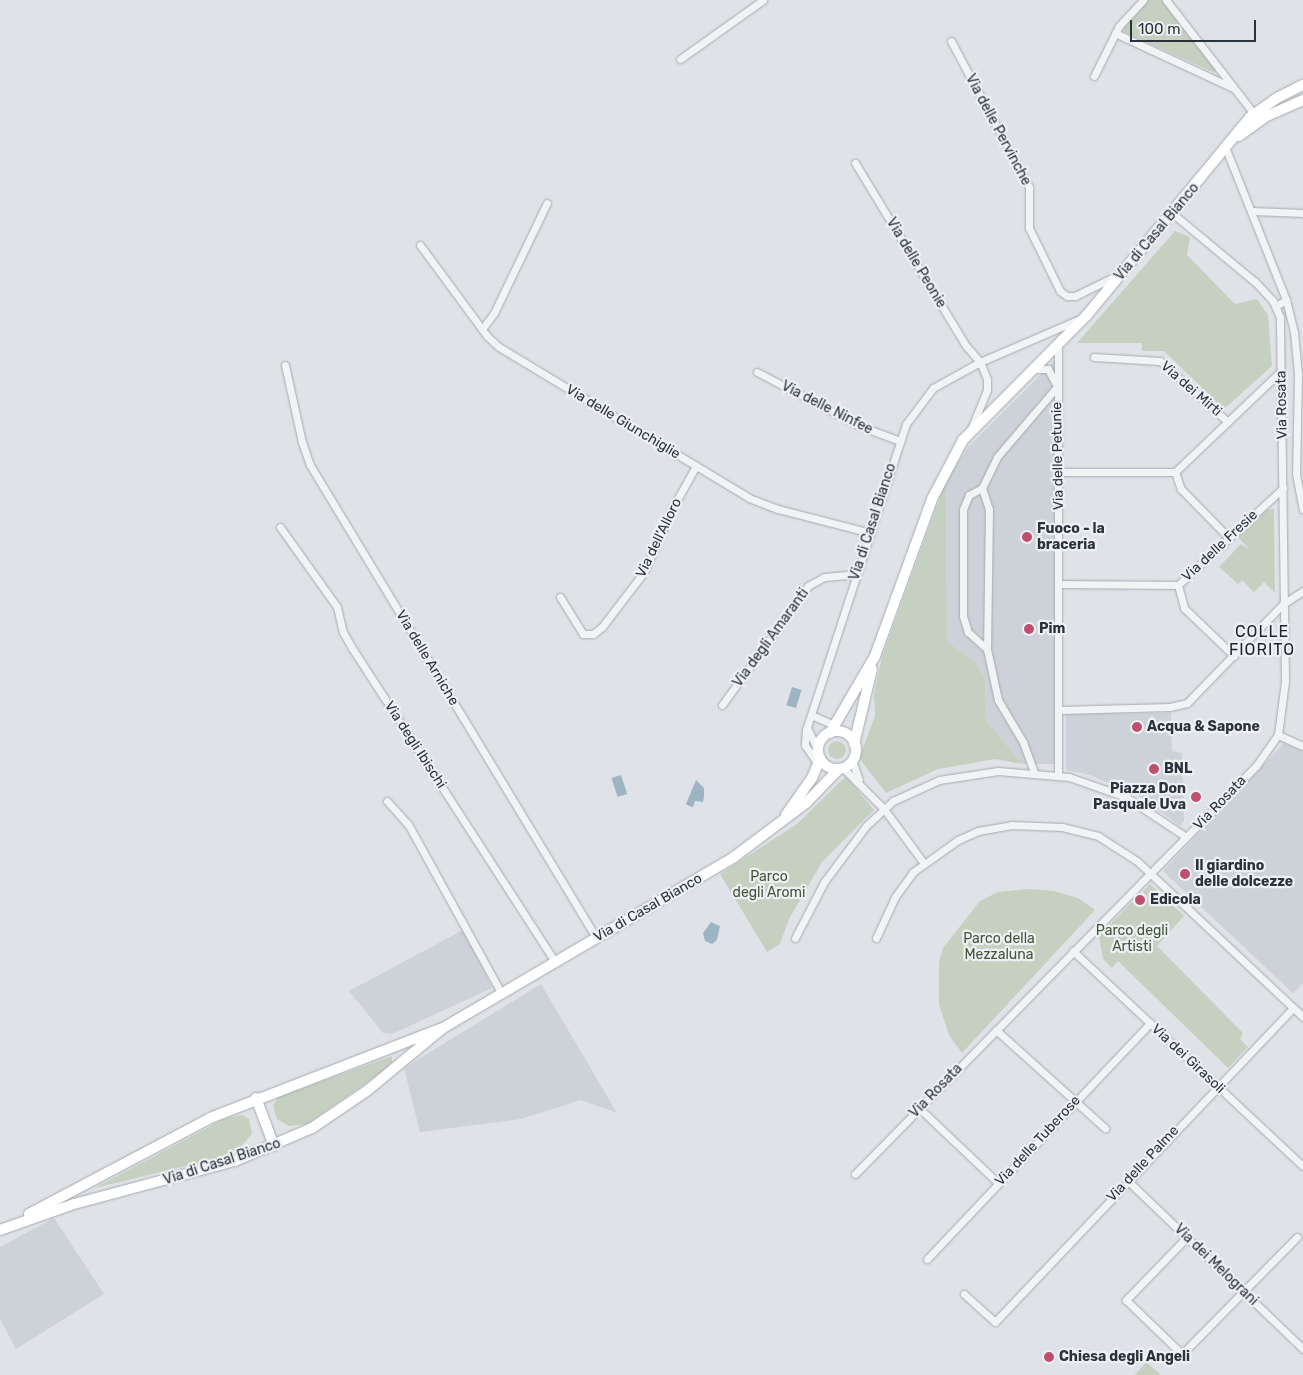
<!DOCTYPE html>
<style>
body{margin:0}
#map{position:relative;width:1303px;height:1375px;overflow:hidden;background:#dfe3e7;font-family:Rubik,sans-serif}
div>[style]{position:absolute}
.built>*{inset:0;background:#cdd2d8}
.green>*{inset:0;background:#c6d0c1}
.round{border-radius:50%}
.water>*{inset:0;background:#9db4c3;transform-origin:0 0}
.roads{filter:drop-shadow(0 0 1px #a5aab0) drop-shadow(0 0 1px #a5aab0)}
.street>*{height:7px;margin:-3.5px;padding:0 3.5px;transform-origin:3.5px;border-radius:3.5px;background:#f1f3f5}
.secondary>*{height:10px;margin:-5px;padding:0 5px;transform-origin:5px;border-radius:5px;background:#fff}
.secondary>.ring{margin:-5px;padding:0;box-sizing:content-box;background:none;border:10px solid #fff;border-radius:50%}
.dots>*{width:14px;height:14px;translate:-50% -50%;box-sizing:border-box;border:2px solid #eef1f4;border-radius:50%}
span{translate:-50% -50%;white-space:nowrap;text-align:center;line-height:1.15;-webkit-text-stroke:4.5px #eef1f4;paint-order:stroke}
.street-label{font-size:14px;color:#2a323c}
.poi-label{font-size:14px;color:#2a323c;font-weight:700}
.left{translate:0 -50%;text-align:left}
.right{translate:-100% -50%;text-align:right}
.park-label{font-size:14px;color:#415638}
.quarter-label{font-size:16px;color:#1c232d;letter-spacing:1px}
.scale{position:absolute;left:1130px;top:20px;width:126px;height:22px;box-sizing:border-box;border:2px solid #2a323c;border-top:0;padding-left:6px;font-size:15px;line-height:18px;white-space:nowrap;color:#2a323c;-webkit-text-stroke:4px #eef1f4;paint-order:stroke}
</style>
<div id="map">
<div class="built">
<i style="clip-path:polygon(1056px 359px,1057px 764px,1022px 764px,986px 720px,985px 680px,977px 664px,947px 641px,946px 481px,969px 446px)"></i>
<i style="clip-path:polygon(1171px 713px,1172px 751px,1182px 753px,1184px 821px,1180px 826px,1142px 798px,1090px 775px,1066px 770px,1066px 714px)"></i>
<i style="clip-path:polygon(1284px 743px,1303px 752px,1303px 983px,1293px 993px,1163px 871px)"></i>
<i style="clip-path:polygon(465px 929px,492px 988px,392px 1034px,383px 1033px,349px 991px)"></i>
<i style="clip-path:polygon(541px 984px,617px 1113px,581px 1100px,521px 1119px,420px 1132px,404px 1068px)"></i>
<i style="clip-path:polygon(54px 1218px,104px 1294px,16px 1349px,0 1319px,0 1247px)"></i>
</div>
<div class="green">
<i style="clip-path:polygon(1148px 0,1164px 0,1217px 70px,1215px 73px,1124px 32px,1124px 26px)"></i>
<i style="clip-path:polygon(1175px 231px,1190px 237px,1187px 255px,1235px 304px,1257px 299px,1268px 315px,1272px 366px,1224px 409px,1164px 351px,1142px 351px,1142px 343px,1077px 343px)"></i>
<i style="clip-path:polygon(946px 481px,947px 641px,977px 664px,985px 680px,986px 720px,1022px 764px,995px 759px,938px 769px,886px 793px,859px 758px,875px 716px,874px 695px,882px 657px)"></i>
<i style="clip-path:polygon(1274px 509px,1275px 593px,1264px 582px,1254px 592px,1242px 580px,1238px 584px,1219px 567px,1241px 544px,1250px 550px,1238px 537px,1267px 510px)"></i>
<i class="round" style="left:828px;top:741px;width:18px;height:18px"></i>
<i style="clip-path:polygon(846px 776px,874px 810px,822px 862px,789px 919px,780px 944px,767px 952px,720px 874px,797px 824px)"></i>
<i style="clip-path:polygon(1150px 884px,1184px 916px,1157px 946px,1243px 1033px,1240px 1039px,1248px 1047px,1228px 1068px,1118px 961px,1112px 968px,1103px 959px,1099px 936px,1132px 902px,1139px 908px,1148px 898px,1143px 892px)"></i>
<i style="clip-path:polygon(1029px 889px,1054px 891px,1078px 898px,1095px 910px,962px 1053px,949px 1035px,939px 1004px,939px 962px,943px 948px,980px 901px,998px 892px)"></i>
<i style="clip-path:polygon(392px 1056px,392px 1062px,382px 1072px,307px 1124px,289px 1126px,277px 1119px,273px 1106px,278px 1097px)"></i>
<i style="clip-path:polygon(242px 1115px,249px 1119px,252px 1134px,237px 1151px,214px 1159px,95px 1188px,224px 1119px)"></i>
<i style="clip-path:polygon(1146px 1362px,1161px 1375px,1135px 1375px)"></i>
</div>
<div class="water">
<i style="left:792px;top:687px;width:10px;height:19px;rotate:17deg"></i>
<i style="left:621px;top:775px;width:20px;height:10px;rotate:72deg"></i>
<i style="clip-path:polygon(696px 780px,704px 788px,704px 797px,703px 802px,695px 801px,693px 807px,689px 806px,686px 804px)"></i>
<i style="clip-path:polygon(711px 922px,720px 926px,717px 940px,712px 944px,705px 941px,703px 933px)"></i>
</div>
<div class="roads">
<div class="street">
<i style="left:1166px;top:0;width:144px;rotate:52.3deg"></i>
<i style="left:1115px;top:33px;width:130px;rotate:25deg"></i>
<i style="left:951px;top:41px;width:166px;rotate:61.9deg"></i>
<i style="left:1029px;top:187px;width:41px;rotate:90deg"></i>
<i style="left:1029px;top:228px;width:70px;rotate:63.8deg"></i>
<i style="left:1060px;top:291px;width:9px;rotate:36deg"></i>
<i style="left:1067px;top:296px;width:8px"></i>
<i style="left:1075px;top:296px;width:48px;rotate:-26deg"></i>
<i style="left:680px;top:59px;width:102px;rotate:-35.4deg"></i>
<i style="left:1094px;top:76px;width:56px;rotate:-63.4deg"></i>
<i style="left:1119px;top:26px;width:35px;rotate:-47deg"></i>
<i style="left:1226px;top:149px;width:162px;rotate:68.3deg"></i>
<i style="left:1253px;top:211px;width:50px;rotate:2.3deg"></i>
<i style="left:420px;top:245px;width:113px;rotate:53.6deg"></i>
<i style="left:487px;top:336px;width:16px;rotate:43deg"></i>
<i style="left:499px;top:347px;width:292px;rotate:31.1deg"></i>
<i style="left:749px;top:498px;width:31px;rotate:21deg"></i>
<i style="left:778px;top:509px;width:96px;rotate:14.5deg"></i>
<i style="left:1276px;top:306px;width:12px;rotate:-31deg"></i>
<i style="left:1286px;top:300px;width:33px;rotate:76deg"></i>
<i style="left:1294px;top:332px;width:42px;rotate:84.6deg"></i>
<i style="left:1298px;top:374px;width:100px;rotate:91.1deg"></i>
<i style="left:1296px;top:474px;width:36px;rotate:79deg"></i>
<i style="left:482px;top:329px;width:20px;rotate:-53deg"></i>
<i style="left:494px;top:313px;width:122px;rotate:-64.3deg"></i>
<i style="left:1058px;top:347px;width:427px;rotate:90deg"></i>
<i style="left:1094px;top:357px;width:66px;rotate:3.5deg"></i>
<i style="left:1160px;top:361px;width:91px;rotate:41.9deg"></i>
<i style="left:285px;top:365px;width:79px;rotate:77.6deg"></i>
<i style="left:302px;top:442px;width:24px;rotate:71deg"></i>
<i style="left:310px;top:465px;width:554px;rotate:58.81deg"></i>
<i style="left:1034px;top:369px;width:14px"></i>
<i style="left:1048px;top:369px;width:15px;rotate:62deg"></i>
<i style="left:757px;top:372px;width:116px;rotate:27.7deg"></i>
<i style="left:860px;top:426px;width:43px;rotate:20.6deg"></i>
<i style="left:971px;top:429px;width:42px;rotate:-67.7deg"></i>
<i style="left:987px;top:390px;width:11px;rotate:-90deg"></i>
<i style="left:987px;top:379px;width:18px;rotate:-112deg"></i>
<i style="left:980px;top:362px;width:109px;rotate:-23.3deg"></i>
<i style="left:1059px;top:472px;width:116px"></i>
<i style="left:1175px;top:472px;width:146px;rotate:-43.6deg"></i>
<i style="left:1175px;top:472px;width:18px;rotate:71deg"></i>
<i style="left:1181px;top:489px;width:67px;rotate:45.6deg"></i>
<i style="left:982px;top:488px;width:22px;rotate:72deg"></i>
<i style="left:989px;top:509px;width:140px;rotate:90.8deg"></i>
<i style="left:987px;top:649px;width:52px;rotate:77.8deg"></i>
<i style="left:998px;top:700px;width:49px;rotate:59.2deg"></i>
<i style="left:1023px;top:742px;width:32px;rotate:70deg"></i>
<i style="left:982px;top:488px;width:15px;rotate:152deg"></i>
<i style="left:969px;top:495px;width:15px;rotate:113deg"></i>
<i style="left:963px;top:509px;width:107px;rotate:90deg"></i>
<i style="left:963px;top:616px;width:17px;rotate:73deg"></i>
<i style="left:968px;top:632px;width:25px;rotate:42deg"></i>
<i style="left:982px;top:488px;width:34px;rotate:-64deg"></i>
<i style="left:997px;top:457px;width:91px;rotate:-49.5deg"></i>
<i style="left:280px;top:527px;width:98px;rotate:54.5deg"></i>
<i style="left:337px;top:607px;width:26px;rotate:77deg"></i>
<i style="left:343px;top:632px;width:18px;rotate:61deg"></i>
<i style="left:352px;top:648px;width:375px;rotate:57.1deg"></i>
<i style="left:1060px;top:584px;width:118px;rotate:0.5deg"></i>
<i style="left:1178px;top:585px;width:143px;rotate:-42.7deg"></i>
<i style="left:1178px;top:585px;width:24px;rotate:75deg"></i>
<i style="left:1184px;top:608px;width:69px;rotate:43.8deg"></i>
<i style="left:560px;top:597px;width:44px;rotate:58.1deg"></i>
<i style="left:583px;top:634px;width:10px"></i>
<i style="left:593px;top:634px;width:11px;rotate:-38deg"></i>
<i style="left:602px;top:627px;width:69px;rotate:-52.6deg"></i>
<i style="left:644px;top:572px;width:71px;rotate:-66deg"></i>
<i style="left:673px;top:507px;width:47px;rotate:-60.7deg"></i>
<i style="left:722px;top:705px;width:147px;rotate:-54.1deg"></i>
<i style="left:808px;top:586px;width:18px;rotate:-29deg"></i>
<i style="left:824px;top:577px;width:32px;rotate:-5deg"></i>
<i style="left:1060px;top:710px;width:110px;rotate:-1.6deg"></i>
<i style="left:1170px;top:707px;width:17px;rotate:-13deg"></i>
<i style="left:1187px;top:703px;width:138px;rotate:-45.9deg"></i>
<i style="left:1283px;top:604px;width:24px;rotate:-33deg"></i>
<i style="left:811px;top:715px;width:26px;rotate:23deg"></i>
<i style="left:806px;top:729px;width:16px;rotate:94deg"></i>
<i style="left:805px;top:745px;width:23px;rotate:56deg"></i>
<i style="left:1278px;top:735px;width:27px;rotate:24deg"></i>
<i style="left:818px;top:751px;width:26px;rotate:-115deg"></i>
<i style="left:807px;top:727px;width:319px;rotate:-71.9deg"></i>
<i style="left:906px;top:424px;width:45px;rotate:-53.1deg"></i>
<i style="left:933px;top:388px;width:54px;rotate:-29deg"></i>
<i style="left:980px;top:362px;width:21px;rotate:-131deg"></i>
<i style="left:966px;top:346px;width:214px;rotate:-121.2deg"></i>
<i style="left:852px;top:760px;width:21px;rotate:71deg"></i>
<i style="left:843px;top:768px;width:58px;rotate:45deg"></i>
<i style="left:884px;top:809px;width:66px;rotate:53.7deg"></i>
<i style="left:387px;top:801px;width:31px;rotate:48deg"></i>
<i style="left:408px;top:824px;width:194px;rotate:61.1deg"></i>
<i style="left:795px;top:938px;width:63px;rotate:-62.6deg"></i>
<i style="left:824px;top:882px;width:70px;rotate:-53.1deg"></i>
<i style="left:866px;top:826px;width:37px;rotate:-43deg"></i>
<i style="left:893px;top:801px;width:51px;rotate:-24.5deg"></i>
<i style="left:939px;top:780px;width:60px;rotate:-8.7deg"></i>
<i style="left:998px;top:771px;width:71px;rotate:4.8deg"></i>
<i style="left:1069px;top:777px;width:60px;rotate:19.3deg"></i>
<i style="left:1126px;top:797px;width:72px;rotate:33.7deg"></i>
<i style="left:876px;top:938px;width:45px;rotate:-65.1deg"></i>
<i style="left:895px;top:897px;width:31px;rotate:-54deg"></i>
<i style="left:913px;top:872px;width:55px;rotate:-35.4deg"></i>
<i style="left:958px;top:840px;width:22px;rotate:-24deg"></i>
<i style="left:978px;top:831px;width:34px;rotate:-10deg"></i>
<i style="left:1011px;top:825px;width:51px;rotate:2.2deg"></i>
<i style="left:1062px;top:827px;width:37px;rotate:14deg"></i>
<i style="left:1098px;top:836px;width:46px;rotate:32.7deg"></i>
<i style="left:1137px;top:861px;width:228px;rotate:43.2deg"></i>
<i style="left:1073px;top:951px;width:315px;rotate:43.1deg"></i>
<i style="left:996px;top:1030px;width:147px;rotate:42deg"></i>
<i style="left:919px;top:1108px;width:109px;rotate:43.5deg"></i>
<i style="left:855px;top:1174px;width:572px;rotate:-45.5deg"></i>
<i style="left:1256px;top:766px;width:38px;rotate:-55deg"></i>
<i style="left:1278px;top:735px;width:54px;rotate:-82.6deg"></i>
<i style="left:1285px;top:681px;width:364px;rotate:-90.8deg"></i>
<i style="left:1280px;top:317px;width:17px;rotate:-114deg"></i>
<i style="left:1273px;top:301px;width:26px;rotate:-133deg"></i>
<i style="left:1255px;top:282px;width:107px;rotate:-140.3deg"></i>
<i style="left:1128px;top:1181px;width:243px;rotate:43.8deg"></i>
<i style="left:1187px;top:1237px;width:88px;rotate:134.1deg"></i>
<i style="left:1126px;top:1300px;width:78px;rotate:44deg"></i>
<i style="left:1182px;top:1354px;width:164px;rotate:-45.5deg"></i>
<i style="left:927px;top:1259px;width:325px;rotate:-46.6deg"></i>
<i style="left:964px;top:1294px;width:42px;rotate:42.1deg"></i>
<i style="left:995px;top:1322px;width:433px;rotate:-46.5deg"></i>
</div>
<div class="secondary">
<i style="left:1239px;top:136px;width:34px;rotate:-36deg"></i>
<i style="left:1267px;top:116px;width:39px;rotate:-24deg"></i>
<i class="ring" style="left:818px;top:731px;width:28px;height:28px"></i>
<i style="left:830px;top:733px;width:89px;rotate:-59.7deg"></i>
<i style="left:875px;top:656px;width:167px;rotate:-70deg"></i>
<i style="left:932px;top:499px;width:67px;rotate:-62.3deg"></i>
<i style="left:963px;top:440px;width:176px;rotate:-45.2deg"></i>
<i style="left:1087px;top:315px;width:256px;rotate:-50.5deg"></i>
<i style="left:1250px;top:117px;width:35px;rotate:-35deg"></i>
<i style="left:1279px;top:97px;width:27px;rotate:-27deg"></i>
<i style="left:854px;top:744px;width:77px;rotate:-76.5deg"></i>
<i style="left:786px;top:815px;width:45px;rotate:-54.9deg"></i>
<i style="left:812px;top:778px;width:21px;rotate:-67deg"></i>
<i style="left:256px;top:1098px;width:51px;rotate:69.4deg"></i>
<i style="left:29px;top:1214px;width:205px;rotate:-27.9deg"></i>
<i style="left:210px;top:1118px;width:246px;rotate:-21.2deg"></i>
<i style="left:0;top:1230px;width:78px;rotate:-19.4deg"></i>
<i style="left:74px;top:1204px;width:167px;rotate:-15deg"></i>
<i style="left:235px;top:1161px;width:84px;rotate:-23.2deg"></i>
<i style="left:312px;top:1128px;width:68px;rotate:-34.2deg"></i>
<i style="left:368px;top:1090px;width:97px;rotate:-39.6deg"></i>
<i style="left:443px;top:1028px;width:338px;rotate:-30.4deg"></i>
<i style="left:734px;top:857px;width:90px;rotate:-36.9deg"></i>
<i style="left:806px;top:803px;width:47px;rotate:-45.9deg"></i>
</div>
</div>
<div class="dots">
<i style="left:1027px;top:537px;background:#bf506d"></i>
<i style="left:1029px;top:629px;background:#bf506d"></i>
<i style="left:1137px;top:727px;background:#bf506d"></i>
<i style="left:1154px;top:769px;background:#bf506d"></i>
<i style="left:1196px;top:797px;background:#bf506d"></i>
<i style="left:1185px;top:874px;background:#bf506d"></i>
<i style="left:1140px;top:900px;background:#bf506d"></i>
<i style="left:1049px;top:1357px;background:#bf506d"></i>
</div>
<div class="street-label">
<span style="left:998px;top:130px;rotate:62deg">Via delle Pervinche</span>
<span style="left:1157px;top:232px;rotate:-50deg">Via di Casal Bianco</span>
<span style="left:916px;top:263px;rotate:59deg">Via delle Peonie</span>
<span style="left:1191px;top:389px;rotate:41deg">Via dei Mirti</span>
<span style="left:1282px;top:405px;rotate:-91deg">Via Rosata</span>
<span style="left:827px;top:408px;rotate:27deg">Via delle Ninfee</span>
<span style="left:623px;top:422px;rotate:31deg">Via delle Giunchiglie</span>
<span style="left:1058px;top:456px;rotate:-91deg">Via delle Petunie</span>
<span style="left:873px;top:522px;rotate:-72deg">Via di Casal Bianco</span>
<span style="left:659px;top:538px;rotate:-64deg">Via dell'Alloro</span>
<span style="left:1220px;top:546px;rotate:-43deg">Via delle Fresie</span>
<span style="left:771px;top:638px;rotate:-54deg">Via degli Amaranti</span>
<span style="left:427px;top:658px;rotate:59deg">Via delle Arniche</span>
<span style="left:415px;top:745px;rotate:57deg">Via degli Ibischi</span>
<span style="left:1220px;top:803px;rotate:-46deg">Via Rosata</span>
<span style="left:648px;top:908px;rotate:-30deg">Via di Casal Bianco</span>
<span style="left:1188px;top:1059px;rotate:43deg">Via dei Girasoli</span>
<span style="left:936px;top:1091px;rotate:-46deg">Via Rosata</span>
<span style="left:1038px;top:1141px;rotate:-47deg">Via delle Tuberose</span>
<span style="left:222px;top:1162px;rotate:-18deg">Via di Casal Bianco</span>
<span style="left:1143px;top:1164px;rotate:-47deg">Via delle Palme</span>
<span style="left:1216px;top:1265px;rotate:44deg">Via dei Melograni</span>
</div>
<div class="poi-label">
<span class="left" style="left:1037px;top:537px">Fuoco - la<br>braceria</span>
<span class="left" style="left:1039px;top:629px">Pim</span>
<span class="left" style="left:1147px;top:727px">Acqua &amp; Sapone</span>
<span class="left" style="left:1164px;top:769px">BNL</span>
<span class="right" style="left:1186px;top:797px">Piazza Don<br>Pasquale Uva</span>
<span class="left" style="left:1195px;top:874px">Il giardino<br>delle dolcezze</span>
<span class="left" style="left:1150px;top:900px">Edicola</span>
<span class="left" style="left:1059px;top:1357px">Chiesa degli Angeli</span>
</div>
<div class="park-label">
<span style="left:769px;top:885px">Parco<br>degli Aromi</span>
<span style="left:1132px;top:939px">Parco degli<br>Artisti</span>
<span style="left:999px;top:947px">Parco della<br>Mezzaluna</span>
</div>
<div class="quarter-label">
<span style="left:1262px;top:641px">COLLE<br>FIORITO</span>
</div>
<div class="scale">100 m</div>
</div>
